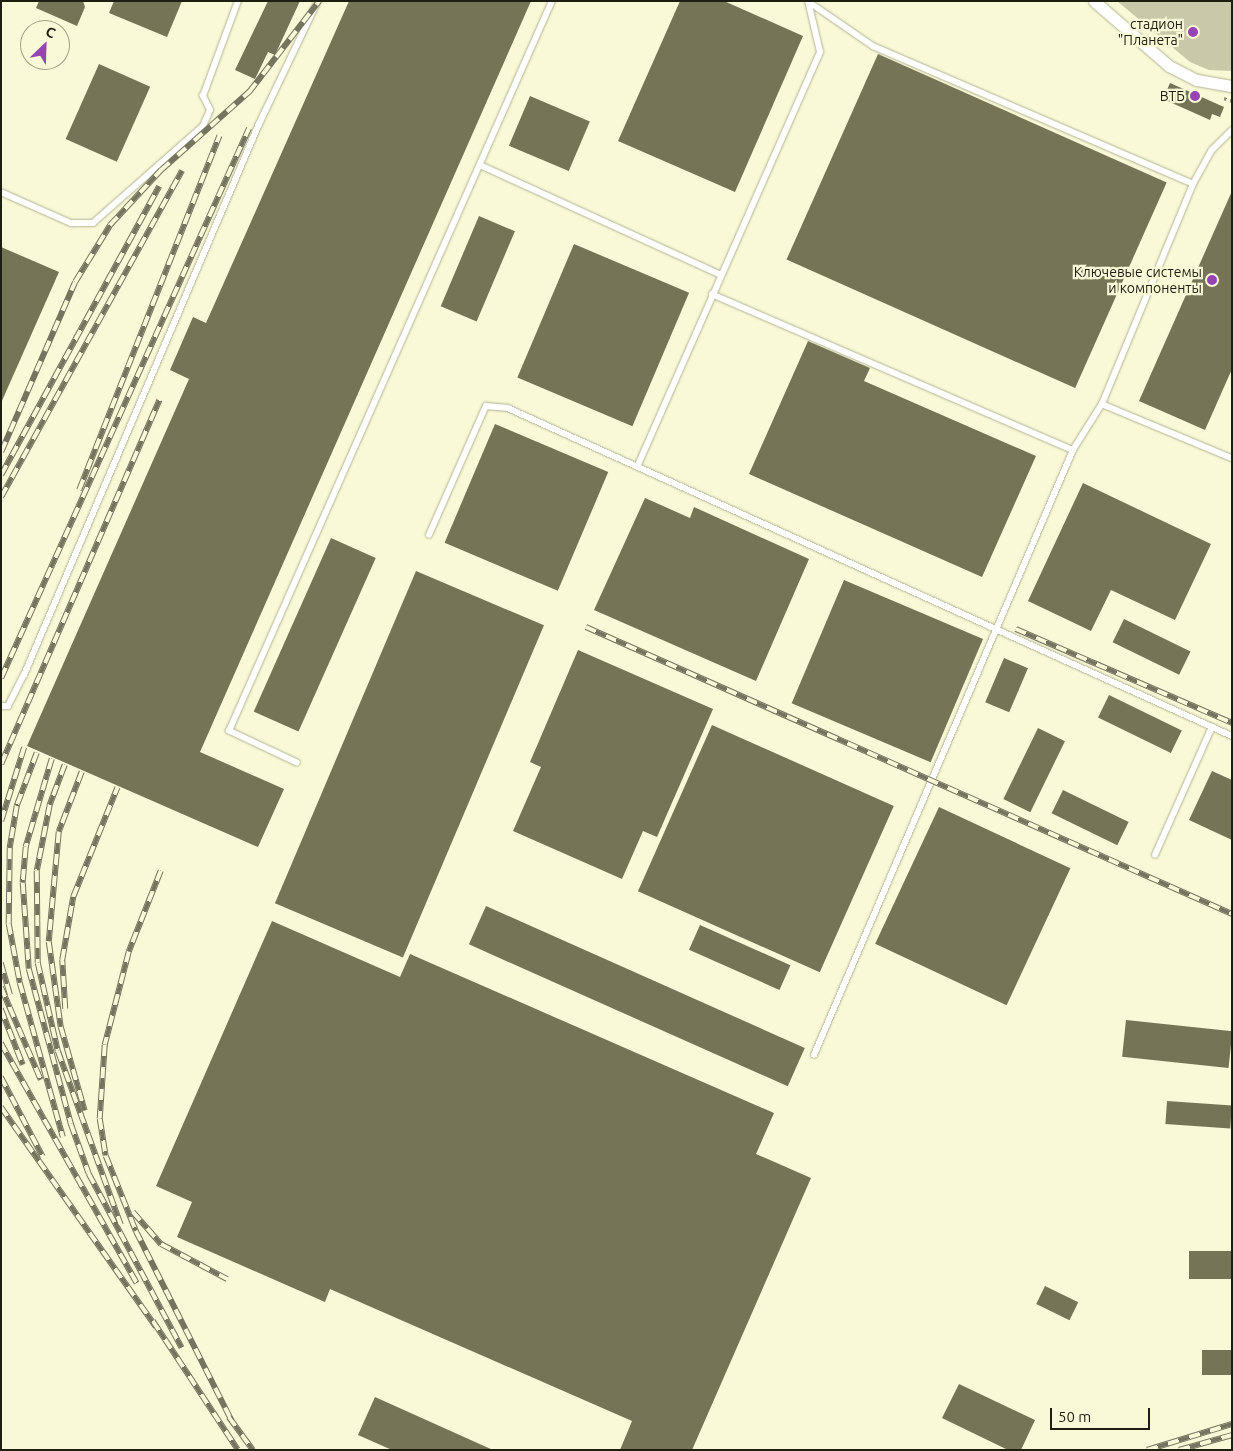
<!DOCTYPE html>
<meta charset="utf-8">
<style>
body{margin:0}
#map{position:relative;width:1233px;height:1451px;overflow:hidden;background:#f9f9d7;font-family:Ubuntu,sans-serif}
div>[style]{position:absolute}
.green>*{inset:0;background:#c9c8a9}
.building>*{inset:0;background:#757457;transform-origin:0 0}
.path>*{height:2.5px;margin-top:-1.25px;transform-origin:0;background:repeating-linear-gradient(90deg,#909078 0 2.5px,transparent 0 6.5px)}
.roads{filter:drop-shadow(0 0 1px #b3b393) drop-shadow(0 0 1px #b3b393)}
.lane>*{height:5.5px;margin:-2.75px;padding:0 2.75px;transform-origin:2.75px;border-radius:2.75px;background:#fff}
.street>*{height:11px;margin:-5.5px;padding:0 5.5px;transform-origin:5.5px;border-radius:5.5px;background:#fff}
.rail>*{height:5.5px;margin-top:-2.75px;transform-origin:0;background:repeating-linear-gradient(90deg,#f9f9d7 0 11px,#74745f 0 22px);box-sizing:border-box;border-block:1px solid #74745f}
.dots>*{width:14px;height:14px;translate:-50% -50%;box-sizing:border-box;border:2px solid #f9f9d7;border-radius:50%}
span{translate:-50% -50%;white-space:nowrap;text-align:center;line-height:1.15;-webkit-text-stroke:4.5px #f9f9d7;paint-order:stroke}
.poi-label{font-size:14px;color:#1e1e12}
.right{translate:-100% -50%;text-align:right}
.frame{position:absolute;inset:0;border:2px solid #1e1e12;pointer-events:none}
.north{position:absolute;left:20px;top:20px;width:50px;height:50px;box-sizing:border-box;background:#f9f9d7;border:1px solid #a1a188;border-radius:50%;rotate:24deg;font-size:14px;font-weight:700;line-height:20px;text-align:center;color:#1e1e12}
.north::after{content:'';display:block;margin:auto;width:18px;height:22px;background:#9744b3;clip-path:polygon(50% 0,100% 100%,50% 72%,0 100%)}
.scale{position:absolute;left:1050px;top:1408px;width:100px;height:22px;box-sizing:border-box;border:2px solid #1e1e12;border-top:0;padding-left:6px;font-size:15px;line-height:18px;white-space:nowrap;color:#1e1e12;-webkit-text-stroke:4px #f9f9d7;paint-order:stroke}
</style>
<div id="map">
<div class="green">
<i style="clip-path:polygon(1117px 1px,1232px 1px,1232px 71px,1209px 70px,1190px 62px)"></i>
</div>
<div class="building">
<i style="clip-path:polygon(39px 1px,83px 1px,85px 7px,77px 26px,36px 8px)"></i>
<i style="clip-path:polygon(114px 1px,182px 1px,167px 37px,109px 13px)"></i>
<i style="clip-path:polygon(268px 1px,300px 1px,275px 55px,268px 52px,255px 79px,235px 70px)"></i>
<i style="clip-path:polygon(349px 1px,531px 1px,200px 752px,284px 789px,258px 847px,27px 746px,189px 379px,170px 370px,193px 317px,206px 323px)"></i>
<i style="clip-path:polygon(680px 1px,724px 1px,803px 36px,735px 192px,618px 141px)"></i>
<i style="left:878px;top:54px;width:316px;height:225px;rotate:24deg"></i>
<i style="left:99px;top:64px;width:56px;height:82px;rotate:24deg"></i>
<i style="clip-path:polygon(1170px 83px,1224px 107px,1220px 117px,1212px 114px,1210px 120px,1163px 99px)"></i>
<i style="left:530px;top:96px;width:65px;height:54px;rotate:23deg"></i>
<i style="clip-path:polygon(1232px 191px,1232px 369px,1205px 430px,1139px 401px)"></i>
<i style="left:479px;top:216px;width:39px;height:98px;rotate:23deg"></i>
<i style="left:574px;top:244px;width:125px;height:145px;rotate:23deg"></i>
<i style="clip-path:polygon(1px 247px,59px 272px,1px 403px)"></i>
<i style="clip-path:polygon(808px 341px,870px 368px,864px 381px,1036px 456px,982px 577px,749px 474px)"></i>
<i style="left:495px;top:424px;width:123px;height:129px;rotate:23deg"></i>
<i style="clip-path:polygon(1083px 483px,1211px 544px,1175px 620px,1111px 590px,1091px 631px,1028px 601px)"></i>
<i style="clip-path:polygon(645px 498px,690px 518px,694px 507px,809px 559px,756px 681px,594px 610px)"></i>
<i style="left:331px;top:538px;width:49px;height:190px;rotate:24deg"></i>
<i style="left:416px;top:571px;width:139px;height:361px;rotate:23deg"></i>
<i style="left:844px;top:580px;width:151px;height:134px;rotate:23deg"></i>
<i style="left:1124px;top:619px;width:74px;height:26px;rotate:26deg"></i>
<i style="clip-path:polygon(578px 650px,713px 709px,657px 837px,643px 831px,622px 879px,513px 831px,541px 767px,530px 762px)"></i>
<i style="left:1004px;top:658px;width:26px;height:48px;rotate:23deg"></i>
<i style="left:1109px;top:695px;width:81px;height:25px;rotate:26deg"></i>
<i style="left:712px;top:725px;width:199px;height:182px;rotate:24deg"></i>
<i style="left:1038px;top:728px;width:30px;height:79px;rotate:26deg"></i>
<i style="clip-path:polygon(1212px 771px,1232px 780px,1232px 840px,1189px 820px)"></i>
<i style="left:1063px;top:790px;width:73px;height:26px;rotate:26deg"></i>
<i style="left:939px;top:807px;width:145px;height:151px;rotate:25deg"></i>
<i style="left:486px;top:906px;width:349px;height:42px;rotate:24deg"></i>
<i style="clip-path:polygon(272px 921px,400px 977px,410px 954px,774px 1113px,756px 1154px,811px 1178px,692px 1450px,620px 1450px,632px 1421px,330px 1289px,325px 1302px,177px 1237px,192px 1202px,156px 1186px)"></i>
<i style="left:700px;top:925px;width:99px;height:27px;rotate:24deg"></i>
<i style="left:1126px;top:1020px;width:107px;height:37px;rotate:6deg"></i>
<i style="left:1167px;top:1101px;width:65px;height:23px;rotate:4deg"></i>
<i style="left:1232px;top:1251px;width:28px;height:43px;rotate:90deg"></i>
<i style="left:1045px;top:1286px;width:37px;height:20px;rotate:26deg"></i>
<i style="left:1232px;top:1350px;width:25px;height:30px;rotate:90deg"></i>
<i style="clip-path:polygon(959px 1384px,1035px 1420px,1021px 1450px,1008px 1450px,942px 1418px)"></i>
<i style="clip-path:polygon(375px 1397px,493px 1450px,392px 1450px,358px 1435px)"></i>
</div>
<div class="path">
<i style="left:1224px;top:98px;width:9px;rotate:21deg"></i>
</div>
<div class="roads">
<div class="lane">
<i style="left:812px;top:4px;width:74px;rotate:34.5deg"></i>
<i style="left:873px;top:46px;width:348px;rotate:23.3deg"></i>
<i style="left:1193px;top:184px;width:39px;rotate:-61deg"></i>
<i style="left:1212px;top:150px;width:28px;rotate:-45deg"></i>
<i style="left:480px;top:165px;width:265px;rotate:24.5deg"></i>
<i style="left:1px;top:192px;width:77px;rotate:23.9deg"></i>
<i style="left:71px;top:223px;width:22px"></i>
<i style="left:93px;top:223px;width:147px;rotate:-41.4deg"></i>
<i style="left:203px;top:126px;width:17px;rotate:-66deg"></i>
<i style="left:210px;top:110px;width:16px;rotate:-117deg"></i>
<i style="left:203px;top:96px;width:101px;rotate:-69.8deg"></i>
<i style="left:712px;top:294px;width:393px;rotate:23.4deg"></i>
<i style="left:1102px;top:404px;width:141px;rotate:22.6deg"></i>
<i style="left:638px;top:465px;width:451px;rotate:-66.2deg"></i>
<i style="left:820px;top:52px;width:52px;rotate:-103.2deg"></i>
<i style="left:429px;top:535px;width:141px;rotate:-66.2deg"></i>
<i style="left:486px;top:406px;width:22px;rotate:5deg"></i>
<i style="left:508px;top:408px;width:795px;rotate:24.37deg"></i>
<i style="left:1px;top:706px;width:7px"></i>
<i style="left:8px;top:706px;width:35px;rotate:-63deg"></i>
<i style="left:24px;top:675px;width:599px;rotate:-66.9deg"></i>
<i style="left:259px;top:124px;width:136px;rotate:-64.4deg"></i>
<i style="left:297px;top:763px;width:75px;rotate:-154.8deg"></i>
<i style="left:229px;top:731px;width:798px;rotate:-66.13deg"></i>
<i style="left:1155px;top:855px;width:140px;rotate:-66deg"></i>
<i style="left:814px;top:1055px;width:658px;rotate:-66.82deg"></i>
<i style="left:1073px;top:450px;width:54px;rotate:-57.8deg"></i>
<i style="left:1102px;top:404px;width:238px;rotate:-67.5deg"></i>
</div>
<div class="street">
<i style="left:1094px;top:1px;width:99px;rotate:40.9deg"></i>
<i style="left:1169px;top:66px;width:31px;rotate:27deg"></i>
<i style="left:1197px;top:80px;width:36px;rotate:10deg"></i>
</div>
</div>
<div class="rail">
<i style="left:1px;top:452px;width:185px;rotate:-66.5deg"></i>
<i style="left:75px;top:282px;width:67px;rotate:-58.4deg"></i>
<i style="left:110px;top:225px;width:75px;rotate:-47.2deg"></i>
<i style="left:161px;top:170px;width:118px;rotate:-41.6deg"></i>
<i style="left:249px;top:92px;width:115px;rotate:-52.4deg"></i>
<i style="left:1px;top:475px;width:329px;rotate:-61.3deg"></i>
<i style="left:79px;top:490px;width:381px;rotate:-68.4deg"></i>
<i style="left:1px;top:497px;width:373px;rotate:-61deg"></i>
<i style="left:586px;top:627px;width:707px;rotate:23.95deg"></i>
<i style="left:1016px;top:629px;width:236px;rotate:23.5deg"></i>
<i style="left:1px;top:678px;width:603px;rotate:-65.73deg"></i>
<i style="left:37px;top:753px;width:57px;rotate:110.7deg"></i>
<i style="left:17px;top:806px;width:43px;rotate:99.5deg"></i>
<i style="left:10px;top:848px;width:76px;rotate:90.8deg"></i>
<i style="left:9px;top:924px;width:60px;rotate:79.4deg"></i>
<i style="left:20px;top:983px;width:160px;rotate:74.4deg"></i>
<i style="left:52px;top:759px;width:92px;rotate:106.5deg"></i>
<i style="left:26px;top:847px;width:36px;rotate:95deg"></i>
<i style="left:23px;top:883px;width:86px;rotate:86deg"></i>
<i style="left:29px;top:969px;width:161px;rotate:74.8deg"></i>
<i style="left:71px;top:1124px;width:53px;rotate:70.2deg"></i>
<i style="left:89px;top:1174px;width:197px;rotate:61.9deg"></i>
<i style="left:1px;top:764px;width:397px;rotate:-66.5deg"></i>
<i style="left:65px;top:765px;width:43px;rotate:110.6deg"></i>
<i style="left:50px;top:805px;width:67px;rotate:101.1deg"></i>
<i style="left:37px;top:871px;width:92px;rotate:89.4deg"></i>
<i style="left:38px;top:963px;width:90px;rotate:77.2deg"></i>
<i style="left:58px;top:1051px;width:185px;rotate:70.1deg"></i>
<i style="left:82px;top:772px;width:64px;rotate:111deg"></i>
<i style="left:59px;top:832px;width:110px;rotate:95.2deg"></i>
<i style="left:49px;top:942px;width:86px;rotate:82deg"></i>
<i style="left:61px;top:1027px;width:87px;rotate:74.1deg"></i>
<i style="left:1px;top:821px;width:77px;rotate:-72.7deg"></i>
<i style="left:161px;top:871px;width:87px;rotate:111.6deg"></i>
<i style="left:129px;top:952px;width:96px;rotate:104.5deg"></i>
<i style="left:105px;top:1045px;width:74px;rotate:93.9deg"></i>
<i style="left:100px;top:1119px;width:37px;rotate:81deg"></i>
<i style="left:106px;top:1156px;width:81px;rotate:68.2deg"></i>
<i style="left:136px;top:1231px;width:213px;rotate:63.2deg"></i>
<i style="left:1px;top:963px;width:33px;rotate:74deg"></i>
<i style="left:1px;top:987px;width:101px;rotate:66.7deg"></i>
<i style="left:1px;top:1009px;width:60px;rotate:68.6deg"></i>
<i style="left:65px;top:1009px;width:49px;rotate:-93.5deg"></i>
<i style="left:62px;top:960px;width:64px;rotate:-80.1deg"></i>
<i style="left:73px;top:897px;width:118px;rotate:-68deg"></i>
<i style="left:1px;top:1043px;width:276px;rotate:60.5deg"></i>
<i style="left:1px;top:1077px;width:90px;rotate:62.3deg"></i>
<i style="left:1px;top:1107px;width:269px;rotate:54.8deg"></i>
<i style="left:133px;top:1212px;width:43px;rotate:48.8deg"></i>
<i style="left:161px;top:1244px;width:75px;rotate:27.9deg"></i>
<i style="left:153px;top:1321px;width:154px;rotate:56.6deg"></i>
<i style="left:229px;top:1417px;width:41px;rotate:54deg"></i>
<i style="left:1147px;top:1450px;width:89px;rotate:-17deg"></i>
<i style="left:1179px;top:1450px;width:55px;rotate:-15.8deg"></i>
</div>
<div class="dots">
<i style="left:1193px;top:32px;background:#9744b3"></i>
<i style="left:1195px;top:96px;background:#9744b3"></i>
<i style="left:1212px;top:280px;background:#9744b3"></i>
</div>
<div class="poi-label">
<span class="right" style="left:1183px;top:32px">стадион<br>"Планета"</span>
<span class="right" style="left:1185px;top:96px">ВТБ</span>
<span class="right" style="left:1202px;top:280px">Ключевые системы<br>и компоненты</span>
</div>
<div class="frame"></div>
<div class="north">С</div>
<div class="scale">50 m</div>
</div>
